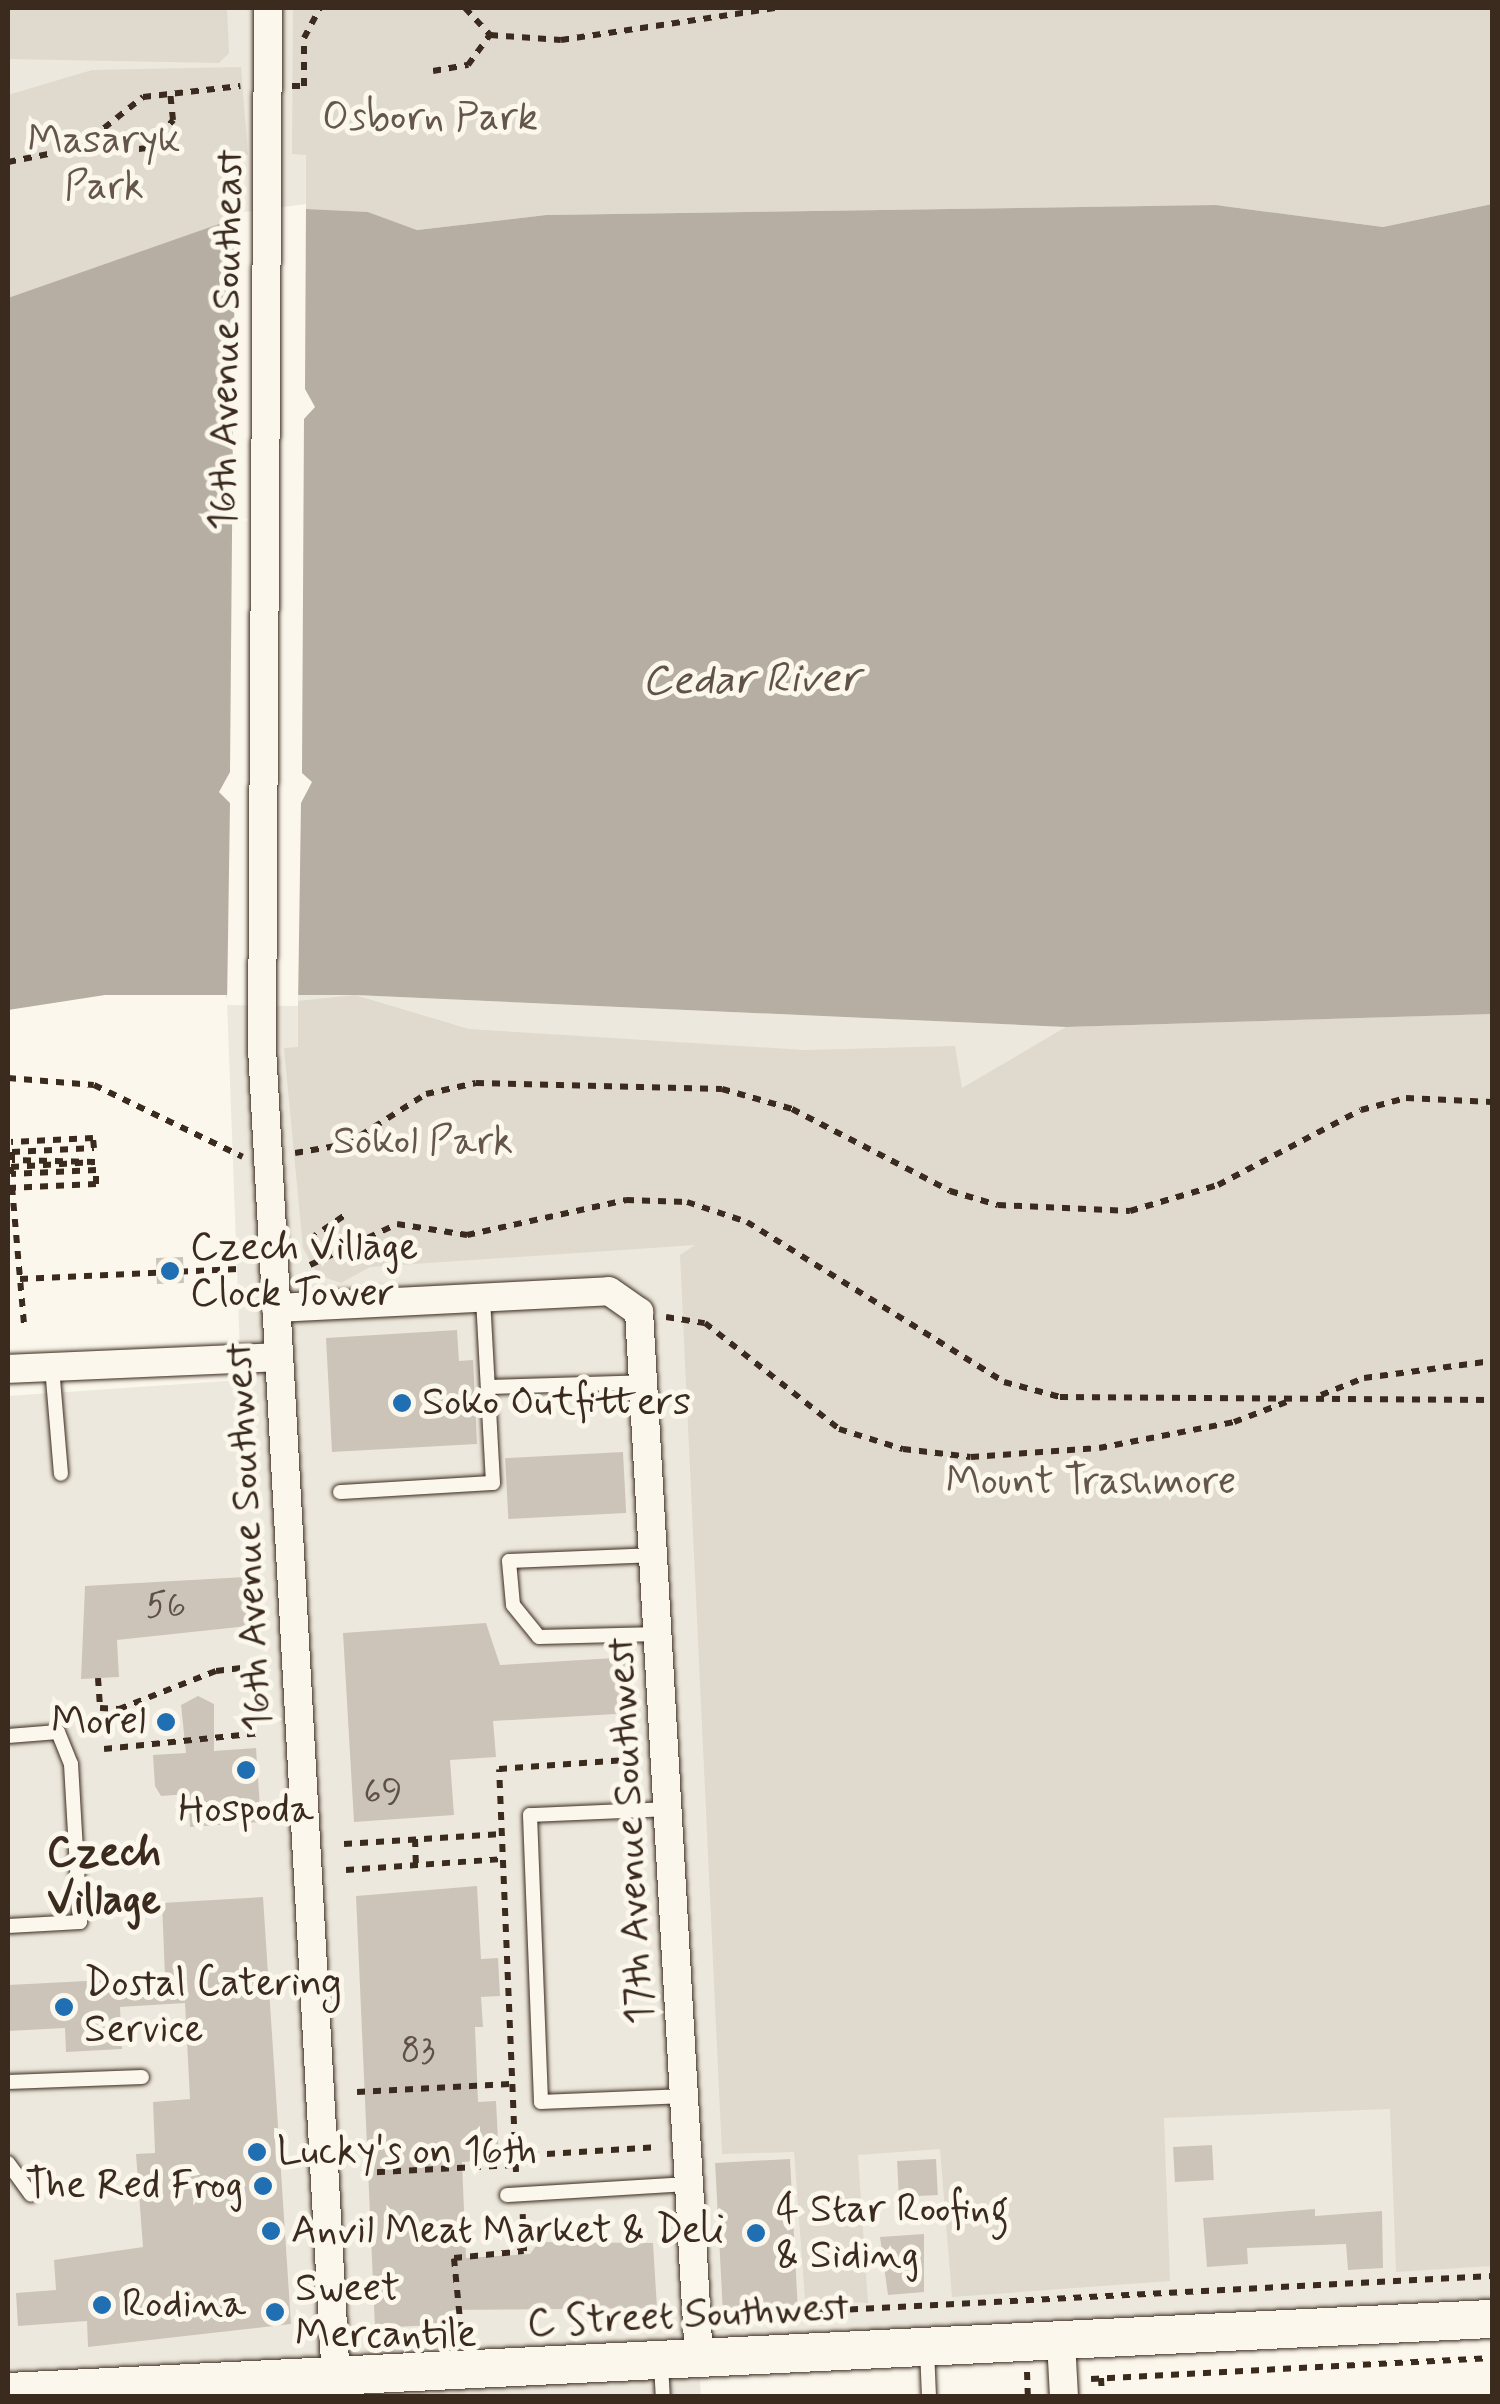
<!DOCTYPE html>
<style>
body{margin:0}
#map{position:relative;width:1500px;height:2404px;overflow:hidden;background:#fbf7ec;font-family:Mynerve,sans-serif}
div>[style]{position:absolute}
.built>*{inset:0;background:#ede8dd}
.green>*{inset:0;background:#dfd9ce}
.water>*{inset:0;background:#b6aea2}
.pier>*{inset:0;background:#fbf7ec}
.building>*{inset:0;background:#ccc4b9;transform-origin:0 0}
.path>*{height:6px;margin-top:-3px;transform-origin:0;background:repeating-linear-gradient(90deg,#3b2a1e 0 8px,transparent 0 16px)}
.roads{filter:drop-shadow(0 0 2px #3b2a1e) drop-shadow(0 0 2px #3b2a1e)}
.service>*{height:14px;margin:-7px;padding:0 7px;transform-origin:7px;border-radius:7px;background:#fbf7ec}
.minor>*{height:28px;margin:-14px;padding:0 14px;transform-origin:14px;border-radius:14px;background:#fbf7ec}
.secondary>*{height:38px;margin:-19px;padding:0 19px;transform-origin:19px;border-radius:19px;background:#fbf7ec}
.dots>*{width:28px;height:28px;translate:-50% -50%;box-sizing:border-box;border:5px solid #fbf7ec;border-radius:50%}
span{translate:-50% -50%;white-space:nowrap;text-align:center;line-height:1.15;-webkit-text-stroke:10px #fbf7ec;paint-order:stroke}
.number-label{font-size:35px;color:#5f5045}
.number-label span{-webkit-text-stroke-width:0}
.park-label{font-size:40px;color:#64564a}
.street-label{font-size:40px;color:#3b2a1e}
.poi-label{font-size:40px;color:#3b2a1e}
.left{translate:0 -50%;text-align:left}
.right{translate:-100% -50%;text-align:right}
.water-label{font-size:42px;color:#605246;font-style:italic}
.neighbourhood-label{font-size:42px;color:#3b2a1e;font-weight:700}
.frame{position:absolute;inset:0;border:10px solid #3b2a1e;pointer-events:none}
</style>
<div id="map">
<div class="built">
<i style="clip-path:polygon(8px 8px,1492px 8px,1492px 204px,368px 212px,355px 995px,1066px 1027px,1492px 1014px,1492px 2318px,699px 2361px,701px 2396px,8px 2396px,8px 1396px,241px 1380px,227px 1000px,8px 296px)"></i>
</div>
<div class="green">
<i style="clip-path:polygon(8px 8px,227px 8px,229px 53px,219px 63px,8px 59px)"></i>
<i style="clip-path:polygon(293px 8px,1492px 8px,1492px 204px,1383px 227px,1216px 205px,546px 215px,417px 230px,368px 212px,306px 209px,306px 155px,292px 154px)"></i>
<i style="clip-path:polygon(241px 67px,248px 155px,235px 155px,236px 218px,8px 298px,8px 95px,92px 70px)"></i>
<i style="clip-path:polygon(355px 995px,469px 1029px,805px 1050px,955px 1046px,962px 1088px,1066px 1027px,1492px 1014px,1492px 2266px,1396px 2272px,1390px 2109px,1164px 2118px,1170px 2281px,952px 2297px,940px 2149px,858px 2155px,868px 2303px,805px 2299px,794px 2152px,722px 2154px,680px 1255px,695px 1245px,370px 1267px,341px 1283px,318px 1275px,303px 1248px,284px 1048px,298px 1047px,298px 1001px)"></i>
</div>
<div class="water">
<i style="clip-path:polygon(1492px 204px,1492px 1014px,1066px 1027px,355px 995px,105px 995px,8px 1010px,8px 298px,236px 218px,306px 209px,368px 212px,417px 230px,546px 215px,1216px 205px,1383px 227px)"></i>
</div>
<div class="pier">
<i style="clip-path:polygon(306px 204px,305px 389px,315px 407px,304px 419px,302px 773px,312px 782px,301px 803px,298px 1006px,227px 1005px,230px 803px,219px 792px,230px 772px,233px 418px,223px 397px,233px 388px,236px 213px)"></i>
</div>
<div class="building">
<i style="left:183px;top:1257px;width:26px;height:27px;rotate:88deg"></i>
<i style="clip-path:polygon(457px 1330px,459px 1361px,473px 1360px,477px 1444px,332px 1452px,326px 1338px)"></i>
<i style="left:623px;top:1452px;width:61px;height:118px;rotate:87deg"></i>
<i style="clip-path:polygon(245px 1577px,248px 1626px,117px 1640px,119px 1677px,81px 1679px,85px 1586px)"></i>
<i style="clip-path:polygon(486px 1623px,500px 1665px,630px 1657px,633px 1713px,493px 1721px,496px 1757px,450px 1760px,454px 1815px,354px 1822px,343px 1633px)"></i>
<i style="clip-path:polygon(198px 1696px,214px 1704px,214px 1751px,256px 1748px,261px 1822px,190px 1827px,188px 1794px,161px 1796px,155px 1786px,153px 1755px,186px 1753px,181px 1705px)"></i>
<i style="clip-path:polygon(477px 1886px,481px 1959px,498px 1958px,500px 1996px,481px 1997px,483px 2027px,475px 2027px,478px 2102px,496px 2101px,499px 2159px,462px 2162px,466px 2258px,530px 2254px,539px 2242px,653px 2243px,657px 2308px,452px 2310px,453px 2324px,375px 2328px,356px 1896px)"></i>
<i style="clip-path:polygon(263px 1897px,291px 2324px,88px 2347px,87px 2321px,18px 2326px,16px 2293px,56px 2290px,54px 2260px,143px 2247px,136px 2154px,155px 2153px,153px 2102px,190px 2099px,185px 2003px,120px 2007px,122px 2049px,66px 2052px,65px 2028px,8px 2031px,8px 1985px,165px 1977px,162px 1903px)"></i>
<i style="left:1212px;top:2145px;width:35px;height:39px;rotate:87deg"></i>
<i style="left:790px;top:2159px;width:146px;height:75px;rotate:87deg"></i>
<i style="left:936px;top:2159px;width:36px;height:39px;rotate:87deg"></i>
<i style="clip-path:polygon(1315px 2209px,1315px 2216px,1382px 2211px,1383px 2268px,1348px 2270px,1346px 2244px,1247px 2248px,1248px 2264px,1207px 2267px,1203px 2218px)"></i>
<i style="clip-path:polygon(924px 2234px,924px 2292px,888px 2295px,880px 2237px)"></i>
</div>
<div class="path">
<i style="left:465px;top:8px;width:37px;rotate:47deg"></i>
<i style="left:490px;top:35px;width:71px;rotate:4deg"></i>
<i style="left:561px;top:40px;width:216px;rotate:-8.5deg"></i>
<i style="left:433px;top:71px;width:36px;rotate:-10deg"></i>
<i style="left:468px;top:65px;width:37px;rotate:-54deg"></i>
<i style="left:292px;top:86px;width:12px"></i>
<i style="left:304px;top:86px;width:48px;rotate:-90deg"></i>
<i style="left:304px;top:38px;width:34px;rotate:-62deg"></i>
<i style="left:98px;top:133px;width:31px;rotate:36deg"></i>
<i style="left:123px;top:151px;width:26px;rotate:-7deg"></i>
<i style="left:149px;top:148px;width:37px;rotate:-49deg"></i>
<i style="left:173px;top:120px;width:30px;rotate:-96deg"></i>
<i style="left:8px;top:162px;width:72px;rotate:-11.2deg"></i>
<i style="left:79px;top:148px;width:82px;rotate:-38.6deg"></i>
<i style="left:143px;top:97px;width:98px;rotate:-6.5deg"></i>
<i style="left:8px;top:1078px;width:86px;rotate:4.7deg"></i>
<i style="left:94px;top:1085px;width:165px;rotate:25.8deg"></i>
<i style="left:295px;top:1153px;width:53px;rotate:-9.8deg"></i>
<i style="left:347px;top:1144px;width:93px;rotate:-32.3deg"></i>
<i style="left:426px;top:1094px;width:51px;rotate:-12.4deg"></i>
<i style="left:476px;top:1083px;width:246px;rotate:1.4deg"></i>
<i style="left:722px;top:1089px;width:73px;rotate:15.9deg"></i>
<i style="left:792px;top:1109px;width:178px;rotate:27.4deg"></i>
<i style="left:950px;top:1191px;width:50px;rotate:16.3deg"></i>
<i style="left:998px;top:1205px;width:132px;rotate:2.6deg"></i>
<i style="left:1130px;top:1211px;width:92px;rotate:-16.5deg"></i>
<i style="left:1218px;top:1185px;width:161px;rotate:-27.7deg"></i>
<i style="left:1361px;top:1110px;width:47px;rotate:-14.9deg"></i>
<i style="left:1406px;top:1098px;width:86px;rotate:2.7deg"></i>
<i style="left:12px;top:1187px;width:139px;rotate:85deg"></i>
<i style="left:8px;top:1188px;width:88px;rotate:-2.6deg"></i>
<i style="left:96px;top:1184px;width:14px;rotate:-90deg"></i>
<i style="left:96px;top:1170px;width:85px;rotate:177.3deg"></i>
<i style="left:11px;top:1174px;width:7px;rotate:-90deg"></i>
<i style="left:11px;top:1167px;width:84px;rotate:-3.4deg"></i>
<i style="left:95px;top:1162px;width:83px;rotate:-178.6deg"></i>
<i style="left:12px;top:1160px;width:8px;rotate:-90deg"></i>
<i style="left:12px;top:1152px;width:82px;rotate:-2.8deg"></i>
<i style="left:94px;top:1148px;width:10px;rotate:-96deg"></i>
<i style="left:93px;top:1138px;width:82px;rotate:177.2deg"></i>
<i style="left:310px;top:1239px;width:46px;rotate:-34.4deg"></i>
<i style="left:310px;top:1265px;width:96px;rotate:-25.2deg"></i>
<i style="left:397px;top:1224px;width:71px;rotate:8.9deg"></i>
<i style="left:467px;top:1235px;width:163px;rotate:-12.4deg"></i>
<i style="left:626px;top:1200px;width:61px;rotate:1.9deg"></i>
<i style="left:687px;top:1202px;width:63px;rotate:18.4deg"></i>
<i style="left:747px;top:1222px;width:303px;rotate:31.9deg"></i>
<i style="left:1004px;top:1382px;width:58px;rotate:15deg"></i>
<i style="left:1060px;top:1397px;width:432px;rotate:0.4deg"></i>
<i style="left:20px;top:1279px;width:218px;rotate:-2.6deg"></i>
<i style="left:666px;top:1317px;width:39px;rotate:9deg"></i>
<i style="left:705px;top:1323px;width:171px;rotate:38.3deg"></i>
<i style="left:839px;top:1429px;width:67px;rotate:17.4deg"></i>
<i style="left:903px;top:1449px;width:68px;rotate:6.7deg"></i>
<i style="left:971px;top:1457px;width:128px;rotate:-4deg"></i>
<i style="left:1099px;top:1448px;width:137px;rotate:-10.9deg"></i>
<i style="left:1234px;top:1422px;width:59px;rotate:-20.9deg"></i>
<i style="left:1321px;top:1395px;width:46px;rotate:-21.6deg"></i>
<i style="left:1364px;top:1378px;width:129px;rotate:-7.6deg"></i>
<i style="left:98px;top:1678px;width:30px;rotate:86deg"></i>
<i style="left:100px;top:1708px;width:19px;rotate:3deg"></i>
<i style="left:119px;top:1709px;width:104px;rotate:-21.4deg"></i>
<i style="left:216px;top:1671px;width:42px;rotate:-6.8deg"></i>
<i style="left:104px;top:1749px;width:159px;rotate:-5.8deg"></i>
<i style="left:415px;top:1839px;width:26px;rotate:88deg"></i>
<i style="left:344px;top:1844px;width:158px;rotate:-3.6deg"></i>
<i style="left:346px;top:1870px;width:156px;rotate:-4deg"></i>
<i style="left:357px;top:2092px;width:155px;rotate:-3deg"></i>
<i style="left:515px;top:2156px;width:144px;rotate:-3.6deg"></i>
<i style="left:516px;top:2172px;width:403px;rotate:-92.4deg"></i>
<i style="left:499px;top:1769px;width:138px;rotate:-4.1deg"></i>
<i style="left:361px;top:2173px;width:155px;rotate:-3deg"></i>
<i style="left:722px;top:2316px;width:771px;rotate:-2.97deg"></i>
<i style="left:461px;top:2330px;width:72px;rotate:-95.6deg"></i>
<i style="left:454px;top:2258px;width:70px;rotate:-5.7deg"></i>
<i style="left:524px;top:2251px;width:37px;rotate:-92deg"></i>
<i style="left:1027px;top:2372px;width:24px;rotate:88deg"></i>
<i style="left:1101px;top:2378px;width:18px;rotate:87deg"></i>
<i style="left:1091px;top:2379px;width:402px;rotate:-3deg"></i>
</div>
<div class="roads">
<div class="service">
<i style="left:52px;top:1367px;width:107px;rotate:85.2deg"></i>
<i style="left:488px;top:1387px;width:156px;rotate:-1.8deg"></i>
<i style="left:340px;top:1492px;width:153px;rotate:-3.4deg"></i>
<i style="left:493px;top:1483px;width:186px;rotate:-93.1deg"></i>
<i style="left:656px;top:1555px;width:147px;rotate:177.7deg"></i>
<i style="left:509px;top:1561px;width:44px;rotate:84.8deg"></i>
<i style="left:513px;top:1605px;width:41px;rotate:50.9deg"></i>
<i style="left:539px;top:1637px;width:120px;rotate:-1.4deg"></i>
<i style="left:8px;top:1736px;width:50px;rotate:-4.6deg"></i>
<i style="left:58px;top:1732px;width:35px;rotate:68deg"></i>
<i style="left:71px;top:1764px;width:158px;rotate:86.7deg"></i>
<i style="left:80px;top:1922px;width:72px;rotate:176.8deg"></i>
<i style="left:669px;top:1809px;width:139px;rotate:177.5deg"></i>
<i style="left:530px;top:1815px;width:287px;rotate:87.8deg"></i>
<i style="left:541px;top:2102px;width:144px;rotate:-2.4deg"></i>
<i style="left:8px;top:2082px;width:134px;rotate:-2.1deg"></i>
<i style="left:8px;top:2163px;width:39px;rotate:54deg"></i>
<i style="left:507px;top:2195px;width:182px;rotate:-3.5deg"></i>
<i style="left:927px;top:2349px;width:47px;rotate:87.6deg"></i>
<i style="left:661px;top:2363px;width:33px;rotate:87deg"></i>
</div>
<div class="minor">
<i style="left:268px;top:8px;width:1040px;rotate:90.33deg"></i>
<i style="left:262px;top:1048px;width:1350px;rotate:86.82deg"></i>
<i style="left:276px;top:1308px;width:333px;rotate:-2.9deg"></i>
<i style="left:609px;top:1291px;width:37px;rotate:35deg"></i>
<i style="left:639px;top:1312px;width:1050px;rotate:86.72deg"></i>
<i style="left:8px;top:1369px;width:271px;rotate:-2.5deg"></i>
<i style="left:1061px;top:2341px;width:55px;rotate:86.9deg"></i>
</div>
<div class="secondary">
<i style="left:8px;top:2392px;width:1486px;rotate:-2.82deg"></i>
</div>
</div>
<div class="dots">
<i style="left:170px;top:1271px;background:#1f6fb2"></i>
<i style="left:402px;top:1403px;background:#1f6fb2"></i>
<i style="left:166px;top:1722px;background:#1f6fb2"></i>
<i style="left:246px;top:1770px;background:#1f6fb2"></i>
<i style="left:64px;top:2007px;background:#1f6fb2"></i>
<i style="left:257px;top:2152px;background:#1f6fb2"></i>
<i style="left:263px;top:2186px;background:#1f6fb2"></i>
<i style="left:271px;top:2231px;background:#1f6fb2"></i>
<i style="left:756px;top:2233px;background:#1f6fb2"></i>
<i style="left:102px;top:2305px;background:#1f6fb2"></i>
<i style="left:275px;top:2312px;background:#1f6fb2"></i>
</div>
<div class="number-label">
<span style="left:166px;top:1606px">56</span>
<span style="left:383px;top:1793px">69</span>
<span style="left:418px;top:2051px">83</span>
</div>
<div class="park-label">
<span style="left:430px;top:118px">Osborn Park</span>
<span style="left:104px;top:164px">Masaryk<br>Park</span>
<span style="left:423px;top:1142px">Sokol Park</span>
<span style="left:1091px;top:1482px">Mount Trashmore</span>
</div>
<div class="street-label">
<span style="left:227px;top:340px;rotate:-89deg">16th Avenue Southeast</span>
<span style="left:249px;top:1537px;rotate:-93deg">16th Avenue Southwest</span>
<span style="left:631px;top:1831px;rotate:-93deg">17th Avenue Southwest</span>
<span style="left:688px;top:2316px;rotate:-3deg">C Street Southwest</span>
</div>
<div class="poi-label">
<span class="left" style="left:190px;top:1271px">Czech Village<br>Clock Tower</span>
<span class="left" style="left:422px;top:1403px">Soko Outfitters</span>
<span class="right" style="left:146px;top:1722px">Morel</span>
<span style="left:246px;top:1810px">Hospoda</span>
<span class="left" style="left:84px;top:2007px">Dostal Catering<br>Service</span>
<span class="left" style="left:277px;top:2152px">Lucky's on 16th</span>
<span class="right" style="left:243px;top:2186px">The Red Frog</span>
<span class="left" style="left:776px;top:2233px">4 Star Roofing<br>&amp; Siding</span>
<span class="left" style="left:291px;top:2231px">Anvil Meat Market &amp; Deli</span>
<span class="left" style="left:295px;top:2312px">Sweet<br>Mercantile</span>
<span class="left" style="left:122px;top:2305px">Rodina</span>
</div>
<div class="water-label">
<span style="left:751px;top:681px;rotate:-1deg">Cedar River</span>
</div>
<div class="neighbourhood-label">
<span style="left:104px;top:1878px">Czech<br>Village</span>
</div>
<div class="frame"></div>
</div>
